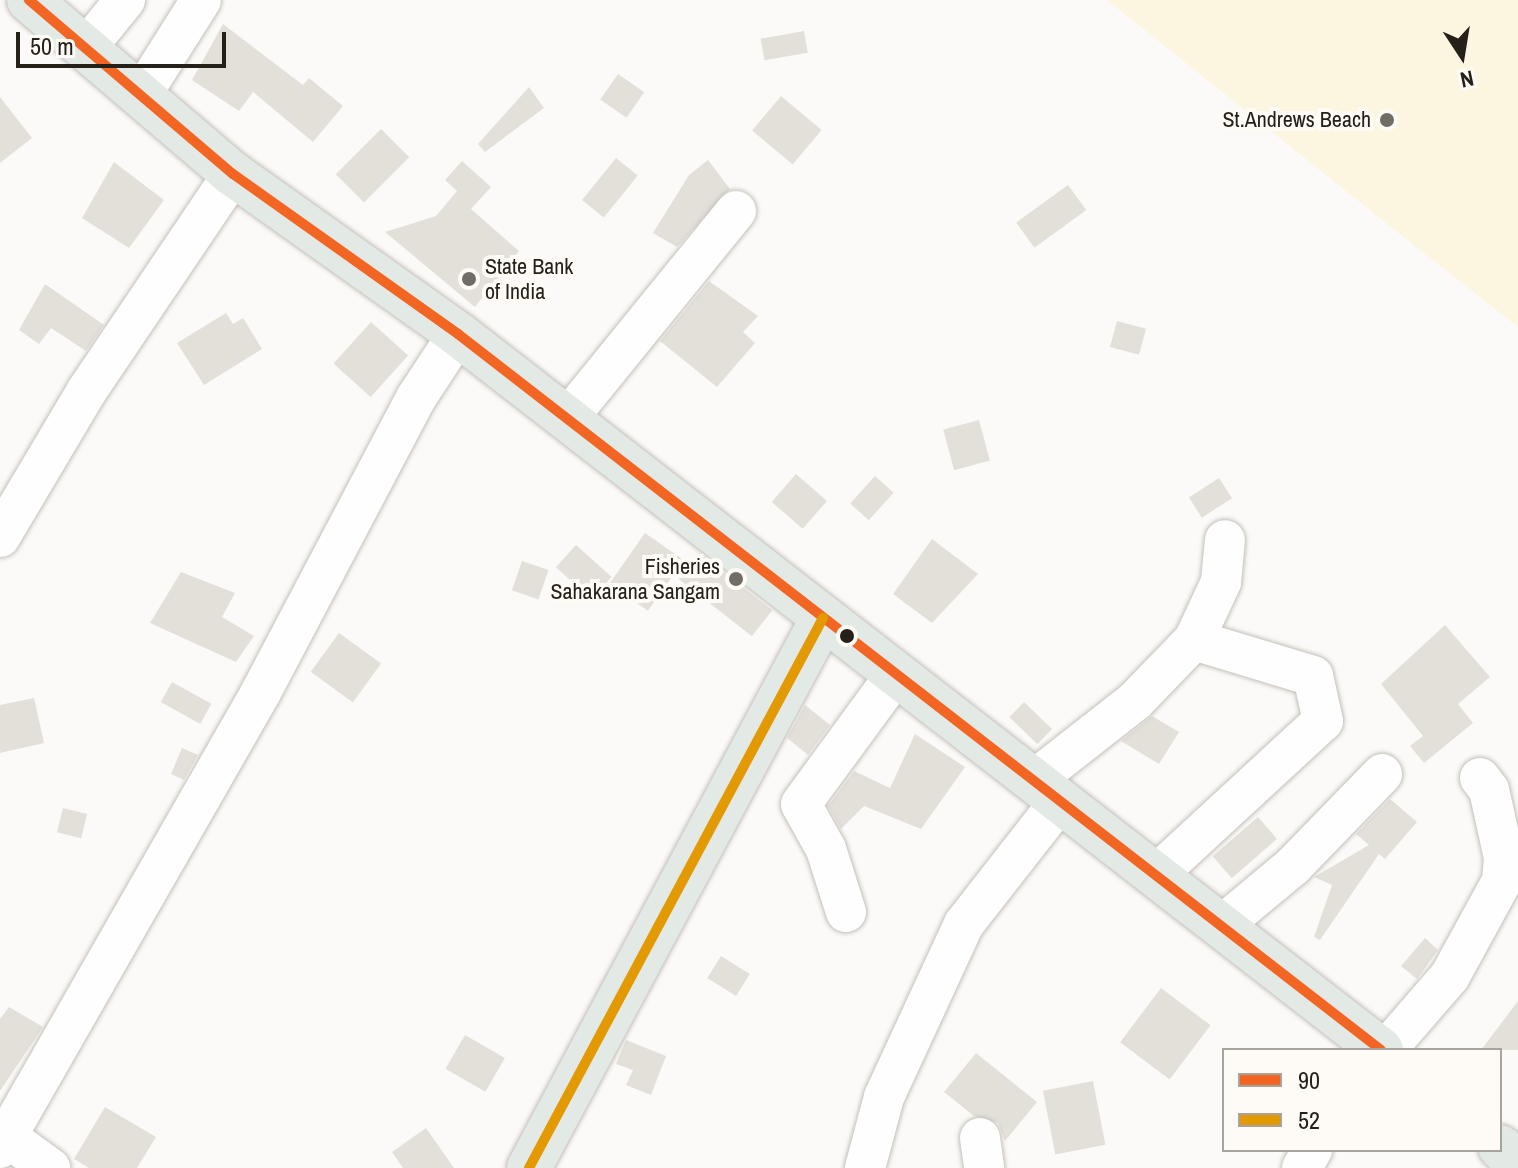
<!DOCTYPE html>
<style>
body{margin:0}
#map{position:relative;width:1518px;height:1168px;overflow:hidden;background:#fcfaf8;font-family:"Archivo Narrow",sans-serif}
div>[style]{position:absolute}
.sand>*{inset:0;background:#fcf6e0}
.building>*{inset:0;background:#e3e0da;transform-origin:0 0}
.roads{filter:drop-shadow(0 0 2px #c3c0ba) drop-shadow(0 0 2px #c3c0ba)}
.minor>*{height:40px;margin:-20px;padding:0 20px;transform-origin:20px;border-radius:20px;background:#fffefe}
.major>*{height:44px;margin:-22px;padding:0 22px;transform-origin:22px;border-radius:22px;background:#e3e9e4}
.bus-1>*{height:10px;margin:-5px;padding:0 5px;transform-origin:5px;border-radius:5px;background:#f26522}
.bus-2>*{height:10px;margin:-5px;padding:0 5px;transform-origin:5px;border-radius:5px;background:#e29902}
.dots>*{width:22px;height:22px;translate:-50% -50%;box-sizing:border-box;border:4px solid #fefbf6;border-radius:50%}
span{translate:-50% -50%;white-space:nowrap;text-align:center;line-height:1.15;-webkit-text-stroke:8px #fefbf6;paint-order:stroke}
.poi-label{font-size:22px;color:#252018}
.right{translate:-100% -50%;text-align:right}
.left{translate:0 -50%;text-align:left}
.legend{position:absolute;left:1222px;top:1048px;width:280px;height:104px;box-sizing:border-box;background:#fefbf6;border:2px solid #a7a39d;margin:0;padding:10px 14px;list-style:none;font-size:24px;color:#252018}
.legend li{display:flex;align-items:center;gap:16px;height:40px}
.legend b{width:40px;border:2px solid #a7a39d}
.north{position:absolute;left:1422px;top:16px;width:80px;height:80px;-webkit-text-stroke:6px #fefbf6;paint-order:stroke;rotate:168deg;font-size:22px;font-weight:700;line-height:32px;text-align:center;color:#252018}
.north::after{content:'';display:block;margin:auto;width:28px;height:36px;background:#252018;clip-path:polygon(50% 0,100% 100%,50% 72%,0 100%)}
.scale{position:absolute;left:16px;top:32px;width:210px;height:36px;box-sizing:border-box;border:4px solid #252018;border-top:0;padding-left:10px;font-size:24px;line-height:28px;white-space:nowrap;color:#252018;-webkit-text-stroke:6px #fefbf6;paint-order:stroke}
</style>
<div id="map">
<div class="sand">
<i style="clip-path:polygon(1107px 0,1518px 0,1518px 327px,1406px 239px)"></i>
</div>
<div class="building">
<i style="clip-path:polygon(223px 24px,303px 85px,309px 78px,343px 106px,313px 142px,253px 92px,239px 111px,192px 80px)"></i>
<i style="left:804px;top:31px;width:22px;height:44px;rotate:80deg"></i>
<i style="left:618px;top:74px;width:32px;height:31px;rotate:35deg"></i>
<i style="clip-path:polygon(529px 87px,544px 108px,485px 152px,478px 144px)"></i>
<i style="left:781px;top:96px;width:53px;height:45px;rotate:40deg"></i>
<i style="clip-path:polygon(0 97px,32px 138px,0 163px)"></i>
<i style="left:381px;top:129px;width:40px;height:64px;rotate:45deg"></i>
<i style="left:616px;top:158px;width:28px;height:54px;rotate:39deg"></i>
<i style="clip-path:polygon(708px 160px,730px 189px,677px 247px,653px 233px,689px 175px)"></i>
<i style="clip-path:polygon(462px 161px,491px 187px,471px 209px,519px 251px,475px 307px,385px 232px,436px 216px,457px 191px,445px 180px)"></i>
<i style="clip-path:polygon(114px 162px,164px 200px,129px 248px,82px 218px)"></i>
<i style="left:1068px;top:185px;width:31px;height:64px;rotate:54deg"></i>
<i style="clip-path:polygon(709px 281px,758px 316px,743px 332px,755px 343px,717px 387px,660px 341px)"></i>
<i style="clip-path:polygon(45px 284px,104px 325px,86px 351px,51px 328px,39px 344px,19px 330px)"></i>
<i style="clip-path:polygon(226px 313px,233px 324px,243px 318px,262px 349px,204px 385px,177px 343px)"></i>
<i style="left:1117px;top:321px;width:30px;height:27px;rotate:15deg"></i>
<i style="left:371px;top:322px;width:50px;height:56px;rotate:42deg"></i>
<i style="left:979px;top:420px;width:42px;height:37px;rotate:75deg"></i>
<i style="left:796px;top:474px;width:41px;height:37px;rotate:41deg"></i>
<i style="left:875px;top:476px;width:25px;height:37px;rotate:42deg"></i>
<i style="left:1219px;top:478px;width:24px;height:36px;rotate:57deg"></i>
<i style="left:645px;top:533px;width:47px;height:62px;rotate:35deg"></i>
<i style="clip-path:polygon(932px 539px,978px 574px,932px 623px,893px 594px)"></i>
<i style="left:576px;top:545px;width:48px;height:30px;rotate:42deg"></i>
<i style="left:699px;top:553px;width:93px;height:33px;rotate:38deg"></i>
<i style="left:522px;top:561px;width:28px;height:31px;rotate:19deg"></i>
<i style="clip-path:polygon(181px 572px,235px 593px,222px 617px,254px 636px,236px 662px,150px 623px)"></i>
<i style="clip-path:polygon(1445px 625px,1490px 677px,1458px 704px,1473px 723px,1424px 763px,1410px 746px,1423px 736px,1381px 684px)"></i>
<i style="left:339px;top:633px;width:52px;height:48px;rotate:36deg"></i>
<i style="left:172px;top:682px;width:45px;height:23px;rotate:29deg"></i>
<i style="clip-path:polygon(34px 698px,44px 743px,0 753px,0 705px)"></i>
<i style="left:1024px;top:702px;width:39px;height:21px;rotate:44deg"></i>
<i style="clip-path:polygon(805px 705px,830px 725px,808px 755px,787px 738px)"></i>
<i style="clip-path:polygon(1152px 716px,1179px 732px,1159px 764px,1121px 741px)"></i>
<i style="clip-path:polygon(915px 734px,965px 767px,921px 829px,864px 806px,841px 829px,828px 806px,854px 771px,890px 788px)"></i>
<i style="clip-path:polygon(182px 748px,198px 755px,184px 780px,171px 774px)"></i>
<i style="clip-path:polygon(1390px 799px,1417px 822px,1385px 859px,1379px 854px,1320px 940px,1314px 937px,1332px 885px,1314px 877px,1369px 845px,1356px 834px)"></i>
<i style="left:63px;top:808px;width:25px;height:25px;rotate:14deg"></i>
<i style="left:1258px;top:817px;width:29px;height:60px;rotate:49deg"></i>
<i style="clip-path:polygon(1425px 938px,1438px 950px,1417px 979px,1401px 966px)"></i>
<i style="left:721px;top:956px;width:34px;height:26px;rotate:32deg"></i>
<i style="left:1161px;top:988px;width:62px;height:68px;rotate:37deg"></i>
<i style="clip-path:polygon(1518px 1001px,1518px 1050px,1481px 1050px)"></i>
<i style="clip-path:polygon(9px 1007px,43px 1027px,0 1091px,0 1019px)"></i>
<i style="left:465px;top:1035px;width:46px;height:39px;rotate:30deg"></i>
<i style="clip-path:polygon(626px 1040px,666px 1056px,651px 1095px,626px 1085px,633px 1070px,616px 1064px)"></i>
<i style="clip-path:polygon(976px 1053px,1037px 1102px,1005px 1141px,998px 1123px,974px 1116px,944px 1092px)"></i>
<i style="left:1093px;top:1081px;width:65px;height:51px;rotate:79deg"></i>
<i style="clip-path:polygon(105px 1107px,156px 1137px,137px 1168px,89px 1168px,74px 1159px)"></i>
<i style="clip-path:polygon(426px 1128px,454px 1168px,403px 1168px,392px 1152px)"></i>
</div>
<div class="roads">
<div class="minor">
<i style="left:86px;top:48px;width:62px;rotate:-50.9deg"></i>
<i style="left:141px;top:95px;width:112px;rotate:-57.7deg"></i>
<i style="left:567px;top:419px;width:268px;rotate:-50.9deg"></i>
<i style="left:0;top:537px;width:169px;rotate:-59.3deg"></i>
<i style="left:86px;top:392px;width:263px;rotate:-56deg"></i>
<i style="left:1033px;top:781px;width:130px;rotate:-38.1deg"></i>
<i style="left:1135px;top:701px;width:85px;rotate:-46deg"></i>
<i style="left:1194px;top:640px;width:64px;rotate:-65deg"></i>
<i style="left:1221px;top:582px;width:42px;rotate:-84.6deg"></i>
<i style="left:1156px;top:875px;width:227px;rotate:-42.7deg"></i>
<i style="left:1323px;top:721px;width:46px;rotate:-102.5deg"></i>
<i style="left:1313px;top:676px;width:124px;rotate:-163.2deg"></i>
<i style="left:846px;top:912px;width:66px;rotate:-107.6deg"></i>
<i style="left:826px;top:849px;width:51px;rotate:-119.1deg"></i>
<i style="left:801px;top:804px;width:161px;rotate:-53.8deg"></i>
<i style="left:1221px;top:926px;width:94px;rotate:-39.8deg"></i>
<i style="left:1293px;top:866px;width:128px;rotate:-45.9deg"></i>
<i style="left:1386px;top:1050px;width:98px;rotate:-49.1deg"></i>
<i style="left:1450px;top:976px;width:108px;rotate:-61.3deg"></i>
<i style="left:1502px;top:881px;width:23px;rotate:-85deg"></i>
<i style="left:1504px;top:858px;width:70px;rotate:-102.4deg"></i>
<i style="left:1489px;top:790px;width:15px;rotate:-127deg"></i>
<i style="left:0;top:1132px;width:62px;rotate:35.8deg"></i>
<i style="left:980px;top:1138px;width:30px;rotate:82deg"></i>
<i style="left:0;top:1148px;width:525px;rotate:-60.21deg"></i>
<i style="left:261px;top:692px;width:332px;rotate:-62.2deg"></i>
<i style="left:416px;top:398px;width:77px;rotate:-56.7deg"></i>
<i style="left:865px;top:1168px;width:73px;rotate:-75deg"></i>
<i style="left:884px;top:1097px;width:191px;rotate:-65.2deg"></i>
<i style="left:964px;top:924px;width:156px;rotate:-52deg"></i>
<i style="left:1302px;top:1168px;width:21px;rotate:-61deg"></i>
</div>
<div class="major">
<i style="left:29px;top:0;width:268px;rotate:40.5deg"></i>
<i style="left:233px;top:174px;width:276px;rotate:35.4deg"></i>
<i style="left:458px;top:334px;width:1168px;rotate:37.8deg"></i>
<i style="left:1500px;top:1147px;width:23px;rotate:38deg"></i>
<i style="left:529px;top:1168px;width:624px;rotate:-61.87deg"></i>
</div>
</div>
<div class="bus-1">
<i style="left:29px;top:0;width:268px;rotate:40.5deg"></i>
<i style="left:233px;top:174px;width:276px;rotate:35.4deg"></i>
<i style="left:458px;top:334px;width:1168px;rotate:37.8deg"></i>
</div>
<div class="bus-2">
<i style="left:529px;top:1168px;width:624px;rotate:-61.87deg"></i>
</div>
<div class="dots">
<i style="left:1387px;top:120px;background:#706c66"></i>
<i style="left:469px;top:279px;background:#706c66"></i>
<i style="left:736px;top:579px;background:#706c66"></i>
<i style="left:847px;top:636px;background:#252018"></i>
</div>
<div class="poi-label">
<span class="right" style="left:1371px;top:120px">St.Andrews Beach</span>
<span class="left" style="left:485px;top:279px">State Bank<br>of India</span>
<span class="right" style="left:720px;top:579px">Fisheries<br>Sahakarana Sangam</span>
</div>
<ul class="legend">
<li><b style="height:10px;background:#f26522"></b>90</li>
<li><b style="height:10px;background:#e29902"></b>52</li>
</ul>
<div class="north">N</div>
<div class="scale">50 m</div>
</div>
